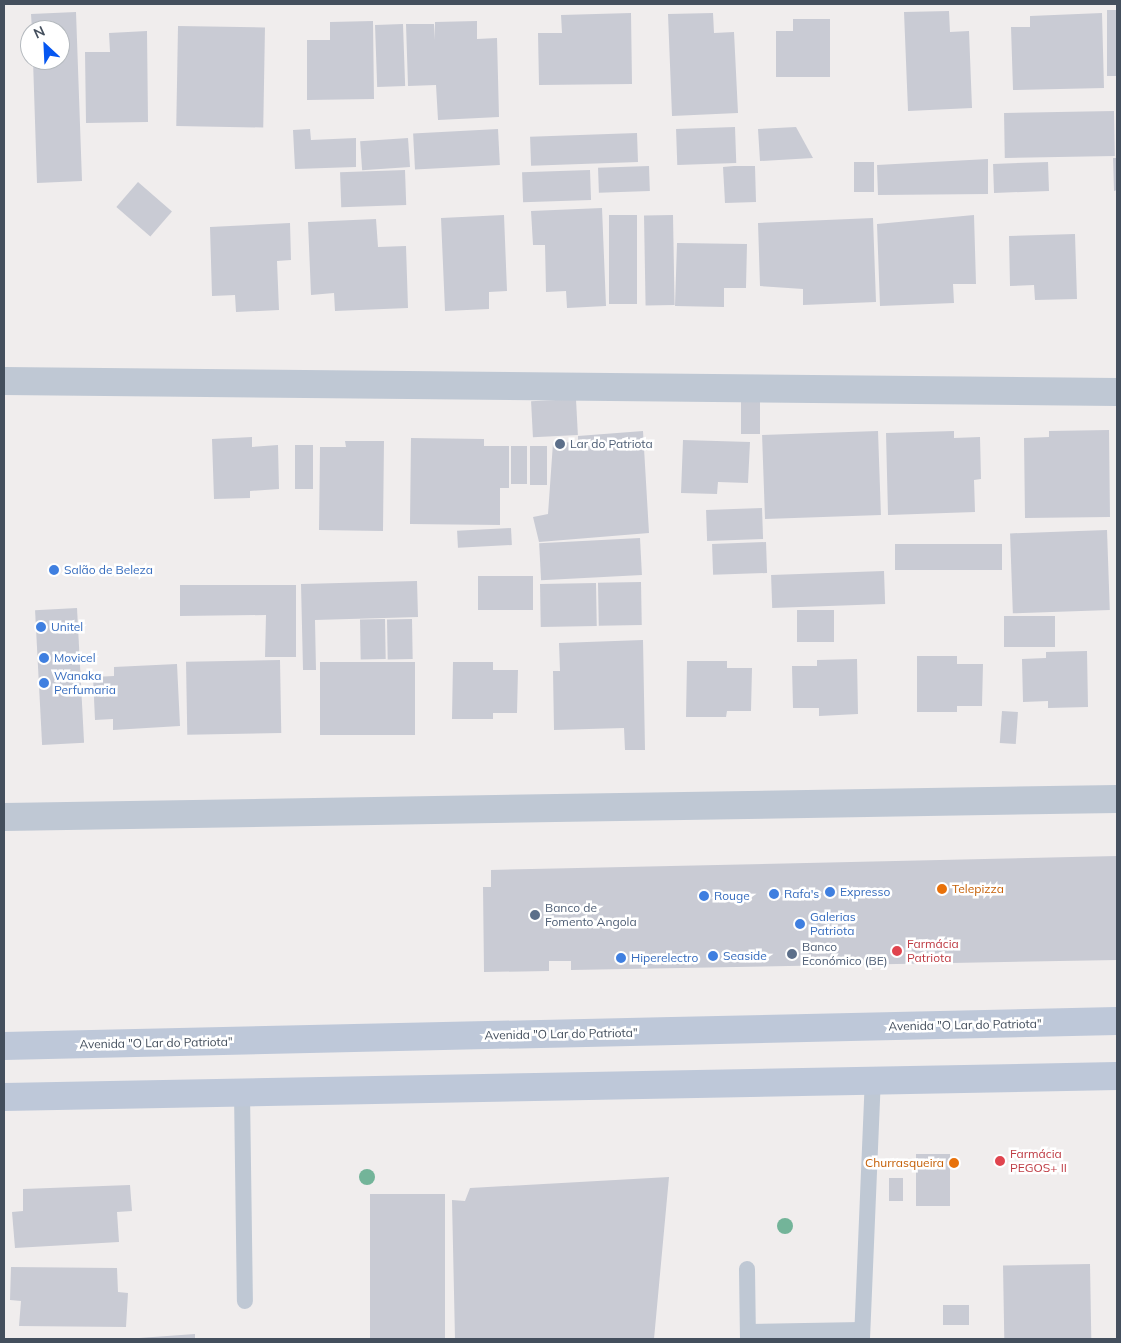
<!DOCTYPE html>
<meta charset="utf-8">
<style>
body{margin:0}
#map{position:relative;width:1121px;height:1343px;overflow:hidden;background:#f0eded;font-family:Mulish,sans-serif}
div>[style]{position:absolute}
.building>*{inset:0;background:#c9cbd4;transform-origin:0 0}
.lane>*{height:16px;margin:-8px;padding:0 8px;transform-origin:8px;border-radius:8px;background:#bfc8d4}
.street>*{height:28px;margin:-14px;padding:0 14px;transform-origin:14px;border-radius:14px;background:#bfc8d4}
.secondary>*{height:28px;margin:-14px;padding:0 14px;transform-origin:14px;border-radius:14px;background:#bec8d9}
.trees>*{width:16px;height:16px;margin:-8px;border-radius:50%;background:#73b499}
.dots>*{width:14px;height:14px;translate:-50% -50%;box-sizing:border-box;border:2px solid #fff;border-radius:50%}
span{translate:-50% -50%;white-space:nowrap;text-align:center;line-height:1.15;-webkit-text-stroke:5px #fff;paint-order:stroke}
.service-label{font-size:12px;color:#4e5e75}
.left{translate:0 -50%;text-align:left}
.shop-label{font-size:12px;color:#366cbe}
.food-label{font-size:12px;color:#c56008}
.right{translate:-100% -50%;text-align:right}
.health-label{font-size:12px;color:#be3a42}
.street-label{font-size:12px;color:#444f5d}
.frame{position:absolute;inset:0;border:5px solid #444f5d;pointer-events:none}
.north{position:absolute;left:20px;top:20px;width:50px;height:50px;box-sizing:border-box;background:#fff;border:1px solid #b4b9be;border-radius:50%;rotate:335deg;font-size:14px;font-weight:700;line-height:20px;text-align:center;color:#444f5d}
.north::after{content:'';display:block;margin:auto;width:18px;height:22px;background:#0657f1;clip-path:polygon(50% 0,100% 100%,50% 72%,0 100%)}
</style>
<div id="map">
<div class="building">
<i style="left:1107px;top:10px;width:10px;height:66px"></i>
<i style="clip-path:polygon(949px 11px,950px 32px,969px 31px,972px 108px,908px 111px,904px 12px)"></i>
<i style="clip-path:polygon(76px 12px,82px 181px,37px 183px,33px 60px,60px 60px,60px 30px,32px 30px,31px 14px)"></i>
<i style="clip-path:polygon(631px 13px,632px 84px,539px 85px,538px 33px,562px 33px,561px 15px)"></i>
<i style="clip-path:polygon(713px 13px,714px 33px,734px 32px,738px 113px,672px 116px,668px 14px)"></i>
<i style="clip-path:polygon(1102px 13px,1104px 88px,1013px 90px,1011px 27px,1030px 27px,1030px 16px)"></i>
<i style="clip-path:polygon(793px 19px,830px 19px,830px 77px,776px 77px,776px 31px,793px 31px)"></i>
<i style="clip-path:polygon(373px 21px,374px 99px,307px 100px,307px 40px,330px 40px,330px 22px)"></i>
<i style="clip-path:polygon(477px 21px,477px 39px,497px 38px,499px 117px,438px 120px,436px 85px,408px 86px,406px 24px,434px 24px,435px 40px,435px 22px)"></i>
<i style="left:403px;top:24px;width:62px;height:28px;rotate:88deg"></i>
<i style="left:178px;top:26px;width:87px;height:100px;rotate:1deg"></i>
<i style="clip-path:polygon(147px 31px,148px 122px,86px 123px,85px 52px,110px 52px,109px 33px)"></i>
<i style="left:1114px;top:111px;width:45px;height:110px;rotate:89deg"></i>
<i style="left:735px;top:127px;width:36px;height:59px;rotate:88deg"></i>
<i style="clip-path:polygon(796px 127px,813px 158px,760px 161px,758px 129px)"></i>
<i style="clip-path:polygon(310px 129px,311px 140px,356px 138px,356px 167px,295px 169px,293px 130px)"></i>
<i style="left:498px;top:129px;width:36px;height:85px;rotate:87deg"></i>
<i style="left:637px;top:133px;width:29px;height:107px;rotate:88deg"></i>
<i style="left:408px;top:138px;width:29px;height:48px;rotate:86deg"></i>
<i style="clip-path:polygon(1113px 158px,1117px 158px,1117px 190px,1114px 191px)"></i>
<i style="clip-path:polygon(988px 159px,988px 194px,878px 195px,877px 165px)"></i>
<i style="left:854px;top:162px;width:20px;height:30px"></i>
<i style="left:1048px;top:162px;width:29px;height:55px;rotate:88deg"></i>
<i style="left:649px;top:166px;width:25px;height:51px;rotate:88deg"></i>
<i style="clip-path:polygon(734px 166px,755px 166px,756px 202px,725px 203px,723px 167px)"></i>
<i style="left:405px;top:170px;width:35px;height:65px;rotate:88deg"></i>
<i style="left:590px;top:170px;width:30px;height:68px;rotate:88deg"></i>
<i style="left:138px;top:182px;width:45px;height:33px;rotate:41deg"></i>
<i style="clip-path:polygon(602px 208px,606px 306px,567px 308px,566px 291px,546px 292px,545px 245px,533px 245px,531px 211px)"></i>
<i style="clip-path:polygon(504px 215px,507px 291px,489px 292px,489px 309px,445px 311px,441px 218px)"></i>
<i style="left:609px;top:215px;width:28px;height:89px"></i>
<i style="left:673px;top:215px;width:90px;height:29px;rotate:89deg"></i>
<i style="clip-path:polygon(974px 215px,976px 284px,953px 284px,954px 303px,880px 306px,877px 224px)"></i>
<i style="clip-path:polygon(873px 218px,876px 302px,803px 305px,803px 289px,760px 286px,758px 223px)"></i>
<i style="clip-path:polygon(376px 219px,378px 247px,406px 246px,408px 308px,335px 311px,334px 293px,311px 295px,308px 222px)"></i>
<i style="clip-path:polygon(290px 223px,291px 260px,277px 261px,279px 310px,236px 312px,235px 295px,212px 296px,210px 227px)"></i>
<i style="clip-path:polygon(1075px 234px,1077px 299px,1035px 300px,1034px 285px,1010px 286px,1009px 236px)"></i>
<i style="clip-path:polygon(677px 243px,747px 244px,746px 288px,724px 288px,724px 307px,675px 306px)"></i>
<i style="left:576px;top:399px;width:36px;height:45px;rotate:87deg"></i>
<i style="left:741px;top:399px;width:19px;height:35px"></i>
<i style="clip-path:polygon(1109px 430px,1110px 517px,1025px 518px,1024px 438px,1049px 437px,1049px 431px)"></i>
<i style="clip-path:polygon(643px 431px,649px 533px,539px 542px,533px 517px,548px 514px,553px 443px,578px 442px,578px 436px)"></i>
<i style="left:878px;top:431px;width:84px;height:116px;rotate:88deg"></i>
<i style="clip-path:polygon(954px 431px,954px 438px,980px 437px,981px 479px,974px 480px,975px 512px,888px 515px,886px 433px)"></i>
<i style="clip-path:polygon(252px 437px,252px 447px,278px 445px,279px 489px,250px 491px,250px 498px,214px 499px,212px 439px)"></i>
<i style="clip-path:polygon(411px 438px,484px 439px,484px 446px,509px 446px,509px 488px,500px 488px,500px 525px,410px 524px)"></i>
<i style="clip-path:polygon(683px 440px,750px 442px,748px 483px,718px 482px,717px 494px,681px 493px)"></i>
<i style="clip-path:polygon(345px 441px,384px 441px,383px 531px,319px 530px,320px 447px,346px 447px)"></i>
<i style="left:295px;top:445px;width:18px;height:44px"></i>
<i style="left:511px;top:446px;width:16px;height:38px"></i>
<i style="left:547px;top:446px;width:39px;height:17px;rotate:90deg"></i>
<i style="left:762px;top:508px;width:31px;height:56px;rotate:88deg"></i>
<i style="left:511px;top:528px;width:17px;height:54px;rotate:87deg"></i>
<i style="left:1107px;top:530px;width:80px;height:97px;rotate:88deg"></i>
<i style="left:640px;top:538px;width:37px;height:101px;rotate:87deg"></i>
<i style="left:766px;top:542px;width:31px;height:54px;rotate:88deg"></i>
<i style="left:1002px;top:544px;width:26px;height:107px;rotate:90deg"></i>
<i style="left:884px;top:571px;width:33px;height:113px;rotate:88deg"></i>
<i style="left:478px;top:576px;width:55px;height:34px"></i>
<i style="clip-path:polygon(417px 581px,418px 617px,315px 620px,316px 670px,303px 670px,301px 584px)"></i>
<i style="left:641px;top:582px;width:43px;height:43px;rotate:89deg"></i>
<i style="left:596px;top:583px;width:43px;height:56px;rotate:89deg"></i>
<i style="clip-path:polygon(180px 585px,296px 585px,296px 657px,265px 657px,266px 615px,180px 616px)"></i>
<i style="left:77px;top:608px;width:135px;height:42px;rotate:87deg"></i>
<i style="left:834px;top:610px;width:32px;height:37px;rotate:90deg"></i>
<i style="left:1004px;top:616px;width:51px;height:31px"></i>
<i style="left:385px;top:619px;width:40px;height:25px;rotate:89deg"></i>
<i style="left:412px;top:619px;width:40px;height:25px;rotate:89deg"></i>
<i style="clip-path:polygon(643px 640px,645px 750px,625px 750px,624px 728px,554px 730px,553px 671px,560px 671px,559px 643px)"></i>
<i style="clip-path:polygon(1087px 651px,1088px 707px,1048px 708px,1048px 701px,1023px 702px,1022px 659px,1046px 658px,1046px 652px)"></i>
<i style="clip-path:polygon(917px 656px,957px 656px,957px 664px,983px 664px,982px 706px,957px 706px,957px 712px,917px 712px)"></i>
<i style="clip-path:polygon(857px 659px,858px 714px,819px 716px,819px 708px,793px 708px,792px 666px,817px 666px,817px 660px)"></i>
<i style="left:280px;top:660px;width:73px;height:94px;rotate:89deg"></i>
<i style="clip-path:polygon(687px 661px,727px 661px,727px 668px,752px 668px,751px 711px,727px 711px,726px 717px,686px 717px)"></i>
<i style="left:415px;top:662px;width:73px;height:95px;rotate:90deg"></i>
<i style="clip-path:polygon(453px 662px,493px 662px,493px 670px,518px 670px,517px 713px,493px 713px,493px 719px,452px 719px)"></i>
<i style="clip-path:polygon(177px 664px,180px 726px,113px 730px,113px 719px,95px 720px,93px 677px,114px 676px,114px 667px)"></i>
<i style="left:1002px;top:711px;width:16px;height:32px;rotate:4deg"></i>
<i style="clip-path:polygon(1117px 856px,1117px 960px,571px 970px,571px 961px,549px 961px,549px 971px,484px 972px,483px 887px,491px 887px,491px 870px)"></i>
<i style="left:916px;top:1154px;width:34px;height:52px"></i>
<i style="clip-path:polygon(669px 1177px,654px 1339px,455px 1339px,452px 1200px,465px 1201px,470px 1188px)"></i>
<i style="left:889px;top:1178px;width:14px;height:23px"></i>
<i style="clip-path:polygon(130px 1185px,132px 1211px,117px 1212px,119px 1242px,15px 1248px,12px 1212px,23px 1211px,23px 1189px)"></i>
<i style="left:370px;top:1194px;width:75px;height:145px"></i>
<i style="left:1090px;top:1264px;width:75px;height:87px;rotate:89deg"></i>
<i style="clip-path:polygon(11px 1267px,117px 1268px,118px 1292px,128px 1293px,126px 1327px,19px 1326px,21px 1301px,10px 1300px)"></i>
<i style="left:943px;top:1305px;width:26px;height:20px"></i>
<i style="clip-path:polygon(195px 1334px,195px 1339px,139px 1339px,139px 1338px)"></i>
</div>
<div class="lane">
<i style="left:242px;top:1093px;width:208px;rotate:89.2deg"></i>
<i style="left:747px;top:1269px;width:70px;rotate:89.2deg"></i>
<i style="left:748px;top:1332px;width:114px;rotate:-1deg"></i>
<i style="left:862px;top:1339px;width:259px;rotate:-87.6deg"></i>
</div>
<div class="street">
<i style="left:4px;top:381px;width:1113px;rotate:0.57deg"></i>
<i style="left:4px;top:817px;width:1113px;rotate:-0.93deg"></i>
</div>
<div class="secondary">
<i style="left:4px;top:1046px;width:1113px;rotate:-1.29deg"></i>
<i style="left:4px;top:1097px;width:1113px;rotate:-1.08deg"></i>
</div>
<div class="trees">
<i style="left:367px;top:1177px"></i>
<i style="left:785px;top:1226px"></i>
</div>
<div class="dots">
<i style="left:560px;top:444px;background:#5c6f8a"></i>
<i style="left:54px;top:570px;background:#3f7fe0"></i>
<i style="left:41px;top:627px;background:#3f7fe0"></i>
<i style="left:44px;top:658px;background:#3f7fe0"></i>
<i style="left:44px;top:683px;background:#3f7fe0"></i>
<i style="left:942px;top:889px;background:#e8710a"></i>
<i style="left:830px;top:892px;background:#3f7fe0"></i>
<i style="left:774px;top:894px;background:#3f7fe0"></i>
<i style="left:704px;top:896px;background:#3f7fe0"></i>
<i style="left:535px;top:915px;background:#5c6f8a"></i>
<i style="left:800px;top:924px;background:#3f7fe0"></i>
<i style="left:897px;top:951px;background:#e0444e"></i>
<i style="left:792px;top:954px;background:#5c6f8a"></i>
<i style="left:713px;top:956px;background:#3f7fe0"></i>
<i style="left:621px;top:958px;background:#3f7fe0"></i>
<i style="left:1000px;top:1161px;background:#e0444e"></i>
<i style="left:954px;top:1163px;background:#e8710a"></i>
</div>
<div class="service-label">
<span class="left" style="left:570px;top:444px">Lar do Patriota</span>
<span class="left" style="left:545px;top:915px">Banco de<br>Fomento Angola</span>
<span class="left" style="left:802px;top:954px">Banco<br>Económico (BE)</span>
</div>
<div class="shop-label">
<span class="left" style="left:64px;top:570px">Salão de Beleza</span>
<span class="left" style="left:51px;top:627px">Unitel</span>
<span class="left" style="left:54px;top:658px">Movicel</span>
<span class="left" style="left:54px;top:683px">Wanaka<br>Perfumaria</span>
<span class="left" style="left:840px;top:892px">Expresso</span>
<span class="left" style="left:784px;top:894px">Rafa's</span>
<span class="left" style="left:714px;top:896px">Rouge</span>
<span class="left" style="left:810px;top:924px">Galerias<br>Patriota</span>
<span class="left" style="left:723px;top:956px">Seaside</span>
<span class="left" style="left:631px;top:958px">Hiperelectro</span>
</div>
<div class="food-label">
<span class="left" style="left:952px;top:889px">Telepizza</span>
<span class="right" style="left:944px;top:1163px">Churrasqueira</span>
</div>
<div class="health-label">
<span class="left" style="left:907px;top:951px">Farmácia<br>Patriota</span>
<span class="left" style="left:1010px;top:1161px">Farmácia<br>PEGOS+ II</span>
</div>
<div class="street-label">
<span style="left:965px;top:1025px;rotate:-1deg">Avenida "O Lar do Patriota"</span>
<span style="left:561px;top:1034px;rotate:-1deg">Avenida "O Lar do Patriota"</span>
<span style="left:156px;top:1043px;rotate:-1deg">Avenida "O Lar do Patriota"</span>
</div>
<div class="frame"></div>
<div class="north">N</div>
</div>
